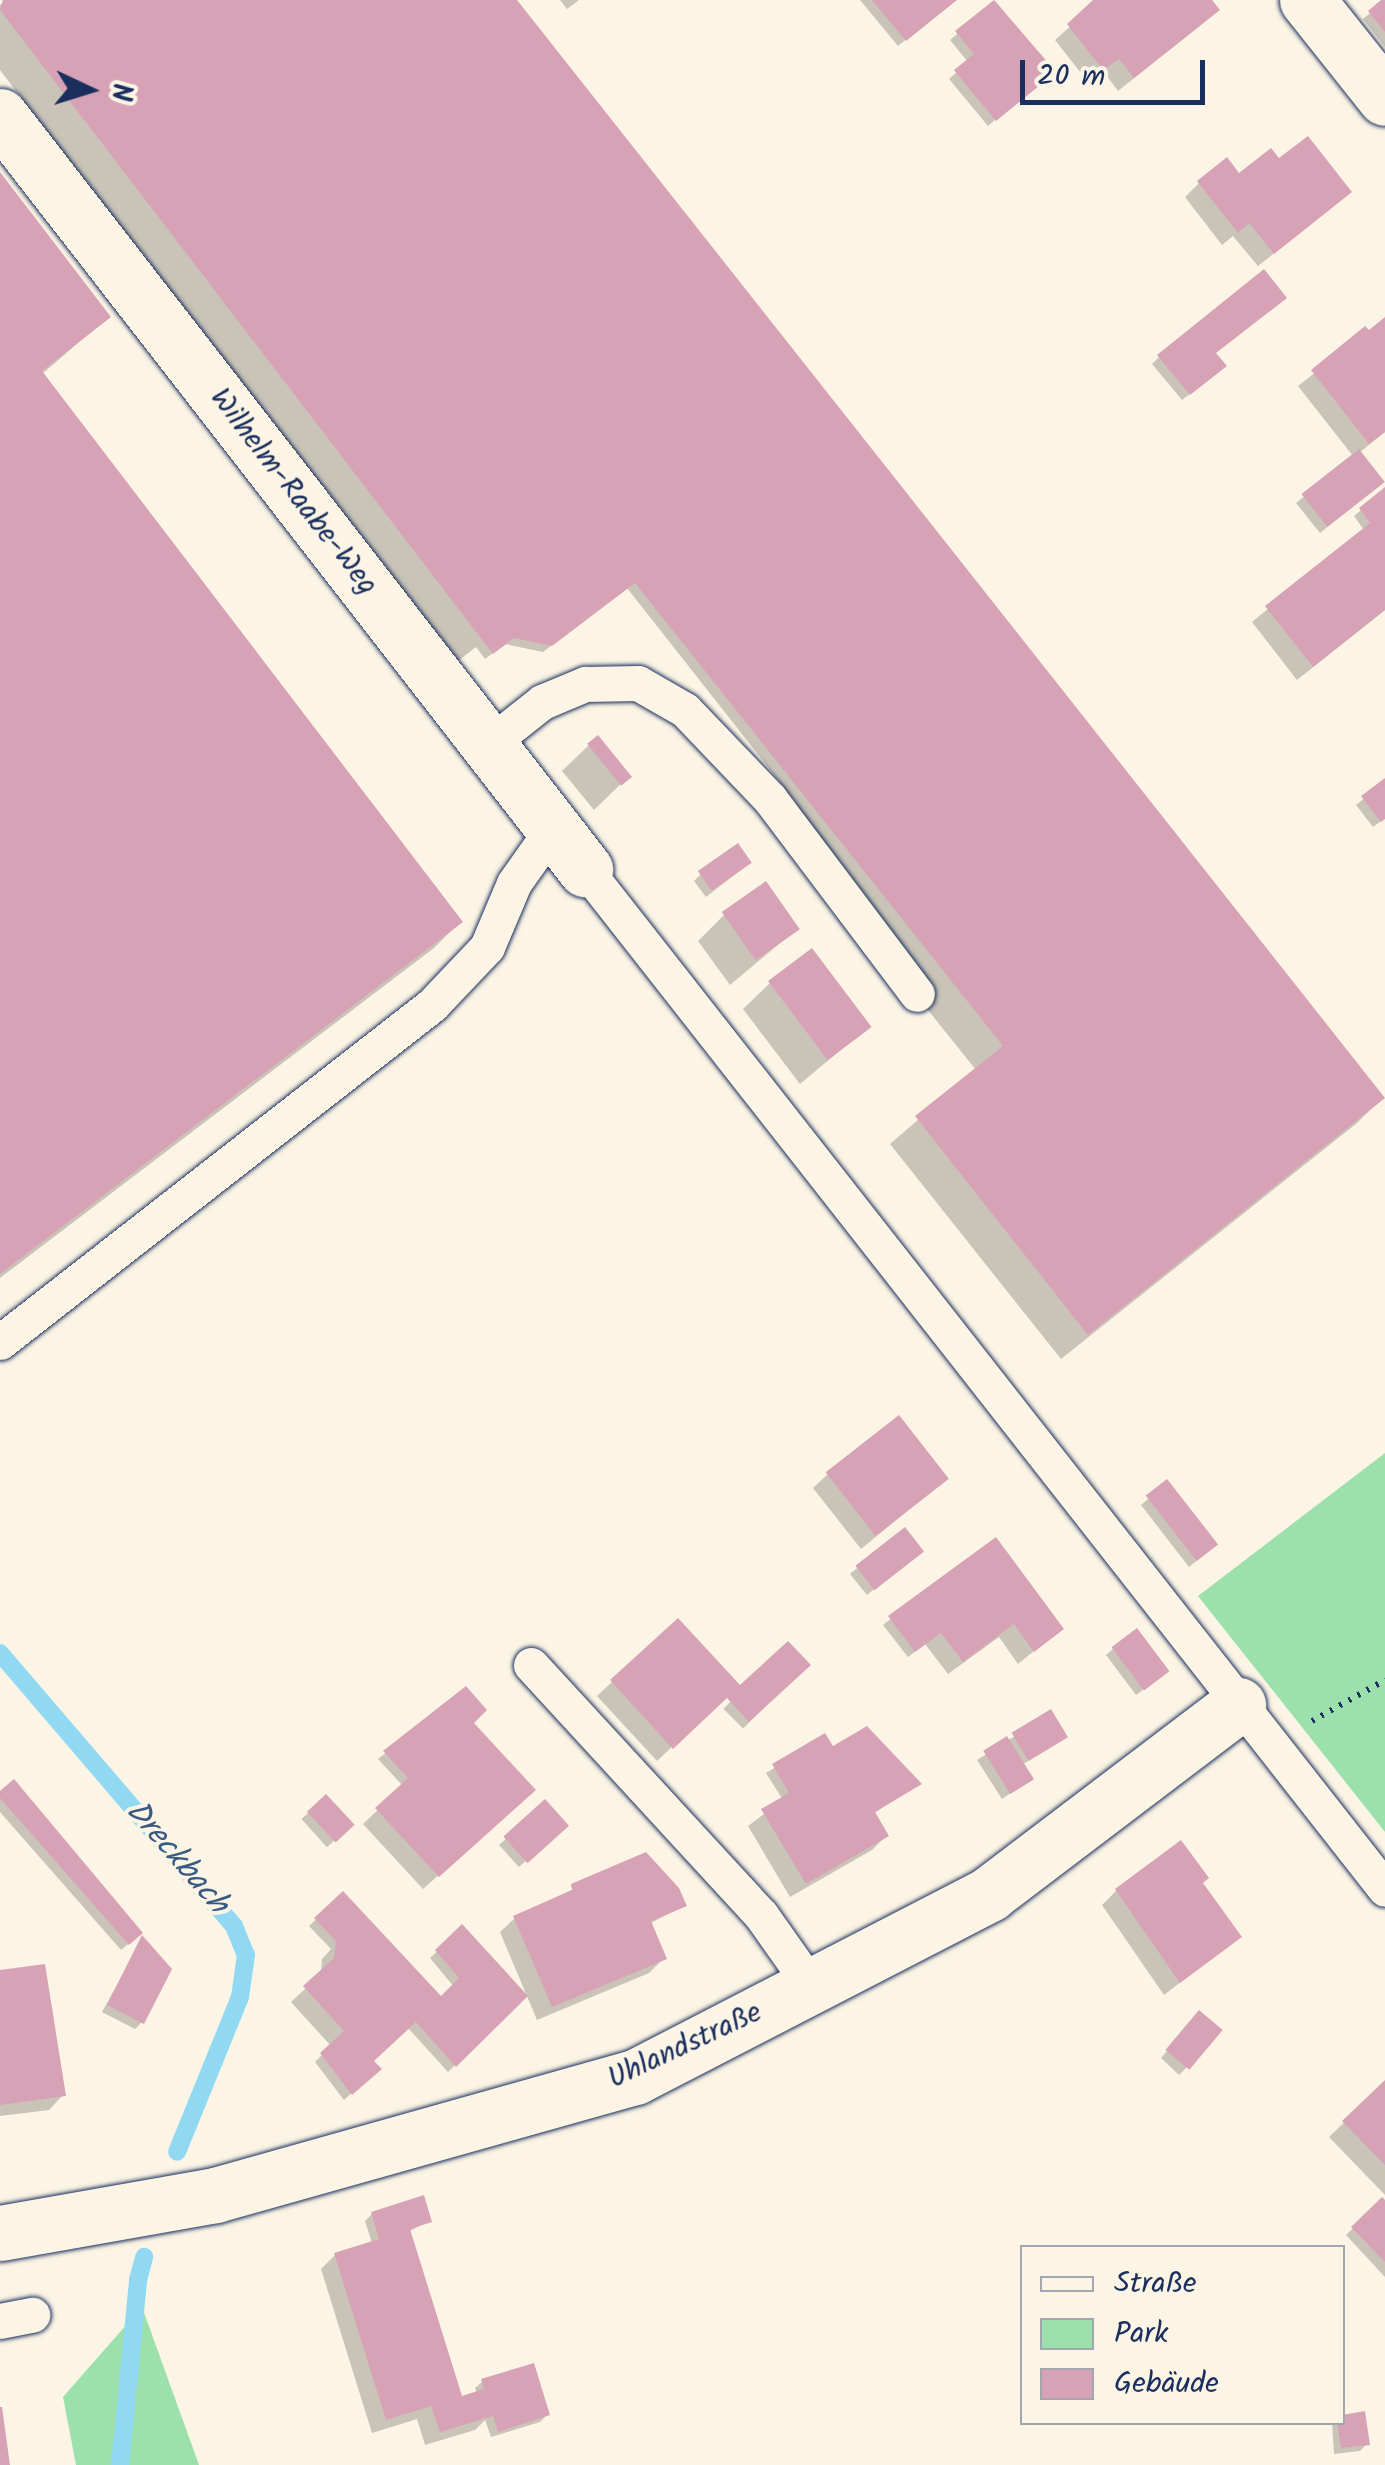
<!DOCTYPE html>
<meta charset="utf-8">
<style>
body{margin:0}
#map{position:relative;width:1385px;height:2465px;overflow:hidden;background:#fcf5e5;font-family:Kalam,sans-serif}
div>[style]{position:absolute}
.green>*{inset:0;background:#9ce0ac}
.shadow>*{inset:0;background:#0003;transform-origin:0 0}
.stream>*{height:18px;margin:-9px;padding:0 9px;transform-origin:9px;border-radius:9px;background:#91d9f3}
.building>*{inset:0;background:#d8a2b6;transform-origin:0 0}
.path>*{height:6px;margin-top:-3px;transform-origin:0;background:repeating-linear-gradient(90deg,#1b2f5e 0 2.5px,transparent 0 10.5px)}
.roads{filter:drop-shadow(0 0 2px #1b2f5e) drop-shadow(0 0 2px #1b2f5e)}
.lane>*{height:35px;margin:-17.5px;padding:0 17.5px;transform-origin:17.5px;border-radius:17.5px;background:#fcf5e5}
.street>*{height:55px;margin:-27.5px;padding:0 27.5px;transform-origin:27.5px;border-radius:27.5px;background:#fcf5e5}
span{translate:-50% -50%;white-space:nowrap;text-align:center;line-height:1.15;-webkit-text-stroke:8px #fcf5e5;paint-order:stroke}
.street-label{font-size:30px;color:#1b2f5e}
.water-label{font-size:32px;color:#385a83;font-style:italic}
.legend{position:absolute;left:1020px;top:2245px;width:325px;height:180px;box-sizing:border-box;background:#fcf5e5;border:2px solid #a2a6af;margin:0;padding:12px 18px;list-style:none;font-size:30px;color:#1b2f5e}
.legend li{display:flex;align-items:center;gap:20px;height:50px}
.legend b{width:50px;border:2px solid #a2a6af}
.north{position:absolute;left:40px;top:40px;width:100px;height:100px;-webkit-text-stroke:8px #fcf5e5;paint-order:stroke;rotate:94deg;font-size:28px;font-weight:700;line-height:40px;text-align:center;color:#1b2f5e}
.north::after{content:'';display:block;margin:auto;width:35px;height:45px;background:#1b2f5e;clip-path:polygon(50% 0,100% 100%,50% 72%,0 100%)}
.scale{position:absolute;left:1020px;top:60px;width:185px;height:45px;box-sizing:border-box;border:5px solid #1b2f5e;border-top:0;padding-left:12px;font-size:30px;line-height:35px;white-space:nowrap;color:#1b2f5e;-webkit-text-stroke:8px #fcf5e5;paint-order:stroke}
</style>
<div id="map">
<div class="green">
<i style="clip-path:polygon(1385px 1453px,1385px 1832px,1198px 1596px)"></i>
<i style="clip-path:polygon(142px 2307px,199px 2465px,76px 2465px,63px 2397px)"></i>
</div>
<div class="shadow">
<i style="clip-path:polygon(7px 0,514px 0,1383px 1097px,1357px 1123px,1061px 1359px,890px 1144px,976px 1070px,778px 823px,797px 804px,627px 588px,543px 652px,505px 644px,485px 659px,476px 647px,454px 664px,0 70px,0 5px)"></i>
<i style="clip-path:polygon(560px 0,579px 0,567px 9px)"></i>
<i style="clip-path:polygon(860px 0,954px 0,898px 46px)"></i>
<i style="clip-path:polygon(1100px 0,1208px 0,1202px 24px,1118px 91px,1103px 71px,1088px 82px,1055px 40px)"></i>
<i style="clip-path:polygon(1385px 0,1385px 47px,1363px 19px)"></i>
<i style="clip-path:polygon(996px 2px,1052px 71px,988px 126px,949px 79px,968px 62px,950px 40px)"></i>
<i style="clip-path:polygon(0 176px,108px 317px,41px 375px,460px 922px,434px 948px,0 1278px)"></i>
<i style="clip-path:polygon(1199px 183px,1334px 206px,1258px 266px,1233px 236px,1222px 245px,1185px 197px)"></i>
<i style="clip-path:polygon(1385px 318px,1385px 432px,1359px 453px,1375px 488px,1320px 533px,1296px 503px,1353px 456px,1298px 386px)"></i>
<i style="clip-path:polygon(1214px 353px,1217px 373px,1182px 400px,1152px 364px,1159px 357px)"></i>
<i style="clip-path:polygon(1385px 490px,1385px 610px,1297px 680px,1252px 622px,1364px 530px,1354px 516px)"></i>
<i style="clip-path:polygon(589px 745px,628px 777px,594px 810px,562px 771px)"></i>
<i style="clip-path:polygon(1385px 781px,1385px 818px,1373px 827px,1356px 805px)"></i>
<i style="clip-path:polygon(742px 869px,706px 897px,694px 881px,701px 874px)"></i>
<i style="clip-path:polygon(724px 915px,797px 929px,730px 985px,698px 941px)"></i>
<i style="clip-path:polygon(770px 983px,868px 1027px,800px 1084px,743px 1009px)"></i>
<i style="clip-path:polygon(828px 1474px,946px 1479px,861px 1549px,813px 1488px)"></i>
<i style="clip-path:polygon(1167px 1483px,1208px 1551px,1189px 1567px,1141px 1505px)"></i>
<i style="clip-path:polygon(904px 1530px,913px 1558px,867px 1595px,850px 1574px)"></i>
<i style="clip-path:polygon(914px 1600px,1061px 1629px,1018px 1664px,999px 1637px,948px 1674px,925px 1644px,908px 1657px,883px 1625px)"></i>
<i style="left:787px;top:1645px;width:28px;height:90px;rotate:45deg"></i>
<i style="clip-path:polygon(1113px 1649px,1159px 1678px,1136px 1695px,1106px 1655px)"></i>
<i style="clip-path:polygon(612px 1682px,737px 1685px,657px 1761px,597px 1696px)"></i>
<i style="clip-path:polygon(466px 1690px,471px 1722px,518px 1804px,423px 1889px,363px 1824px,403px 1786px,378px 1759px)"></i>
<i style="clip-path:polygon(1051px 1713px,1065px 1736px,1022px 1765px,1031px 1779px,1002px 1799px,977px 1760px)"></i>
<i style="clip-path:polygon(825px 1737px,832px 1749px,918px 1784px,873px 1814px,886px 1836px,872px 1850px,790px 1897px,748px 1826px,783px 1800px,766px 1773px)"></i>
<i style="clip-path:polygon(0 1795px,133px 1940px,121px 1950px,0 1812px)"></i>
<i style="left:326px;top:1797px;width:38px;height:33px;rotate:48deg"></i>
<i style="clip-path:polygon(545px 1803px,559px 1832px,519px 1867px,499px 1845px)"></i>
<i style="clip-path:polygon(626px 1863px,684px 1906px,649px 1924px,664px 1958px,649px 1973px,537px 2020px,500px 1932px,515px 1918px)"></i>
<i style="clip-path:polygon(1200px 1884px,1239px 1937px,1164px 1995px,1102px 1905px,1117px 1890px)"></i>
<i style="clip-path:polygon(343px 1894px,441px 2000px,454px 1987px,430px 1958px,462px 1928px,525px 1996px,448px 2072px,408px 2028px,371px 2062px,378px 2069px,344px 2100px,315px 2062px,331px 2046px,291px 2002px,321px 1974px,322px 1959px,331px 1949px,309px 1926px)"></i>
<i style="clip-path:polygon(142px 1939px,142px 2022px,135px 2029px,102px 2012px)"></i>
<i style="clip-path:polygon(0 1972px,52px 2007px,63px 2095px,49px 2110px,0 2116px)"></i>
<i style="clip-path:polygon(1193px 2020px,1186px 2068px,1179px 2075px,1161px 2058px)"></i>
<i style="clip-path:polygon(1385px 2083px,1385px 2195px,1329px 2137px)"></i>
<i style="clip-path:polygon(1382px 2200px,1385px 2204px,1385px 2277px,1346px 2235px)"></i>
<i style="clip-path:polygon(372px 2214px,429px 2221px,408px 2232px,460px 2399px,477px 2394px,475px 2388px,482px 2382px,547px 2415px,540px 2422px,491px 2437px,485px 2420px,475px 2430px,425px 2445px,417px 2419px,372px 2433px,321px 2269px,335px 2255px,372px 2243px,365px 2221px)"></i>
<i style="clip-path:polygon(1332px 2422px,1342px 2422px,1367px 2444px,1360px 2451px,1334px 2454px)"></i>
</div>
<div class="stream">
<i style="left:0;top:1653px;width:360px;rotate:49.4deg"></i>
<i style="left:234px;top:1926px;width:31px;rotate:68deg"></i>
<i style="left:246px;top:1955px;width:42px;rotate:98.1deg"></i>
<i style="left:240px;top:1997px;width:167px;rotate:112.1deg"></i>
<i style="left:120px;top:2465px;width:186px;rotate:-84.4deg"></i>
<i style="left:138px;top:2280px;width:24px;rotate:-75deg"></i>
</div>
<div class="building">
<i style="clip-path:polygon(3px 0,517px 0,1385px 1098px,1088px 1335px,915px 1116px,1003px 1046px,635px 583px,552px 646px,514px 638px,493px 654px,0 10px)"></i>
<i style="clip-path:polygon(872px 0,957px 0,906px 41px)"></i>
<i style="clip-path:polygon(994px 0,1056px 72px,996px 121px,954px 70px,974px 54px,955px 31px)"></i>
<i style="clip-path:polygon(1093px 0,1212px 0,1220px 10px,1134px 78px,1119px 59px,1103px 70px,1067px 24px)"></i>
<i style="clip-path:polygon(1381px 0,1385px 0,1385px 32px,1368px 11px)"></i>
<i style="clip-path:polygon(1308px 136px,1352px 192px,1274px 254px,1249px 223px,1238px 233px,1197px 181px,1227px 157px,1239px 173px,1271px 148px,1279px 158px)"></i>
<i style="clip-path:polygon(0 172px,111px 317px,42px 371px,463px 922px,0 1274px)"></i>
<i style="clip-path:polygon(1264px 269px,1287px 298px,1216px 353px,1227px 366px,1190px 395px,1157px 355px)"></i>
<i style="clip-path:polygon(1385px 317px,1385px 432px,1369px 444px,1311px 370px,1365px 326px,1369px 330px)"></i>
<i style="left:1359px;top:449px;width:42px;height:73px;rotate:52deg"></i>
<i style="clip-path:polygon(1385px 487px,1385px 610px,1313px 667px,1265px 606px,1370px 523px,1359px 508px)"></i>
<i style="left:598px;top:735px;width:54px;height:14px;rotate:51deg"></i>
<i style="clip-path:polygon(1385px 778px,1385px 819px,1381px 822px,1361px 796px)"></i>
<i style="left:738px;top:843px;width:24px;height:49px;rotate:55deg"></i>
<i style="left:766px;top:881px;width:59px;height:54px;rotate:55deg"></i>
<i style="left:812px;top:948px;width:99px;height:55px;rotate:53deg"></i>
<i style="left:899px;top:1415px;width:81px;height:93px;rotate:52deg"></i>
<i style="left:1167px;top:1479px;width:83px;height:27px;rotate:52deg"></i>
<i style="left:905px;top:1527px;width:31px;height:63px;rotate:52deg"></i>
<i style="clip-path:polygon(996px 1537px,1064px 1629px,1034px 1652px,1014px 1624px,963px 1662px,941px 1633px,915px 1652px,888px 1616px)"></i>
<i style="clip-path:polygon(678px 1618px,740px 1685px,788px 1641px,811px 1665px,749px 1722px,727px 1698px,673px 1749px,610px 1680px)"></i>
<i style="left:1137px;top:1628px;width:54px;height:32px;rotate:53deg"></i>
<i style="clip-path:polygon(466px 1686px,487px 1710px,474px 1723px,536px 1790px,439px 1877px,375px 1808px,408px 1778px,383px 1751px)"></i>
<i style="left:1051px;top:1709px;width:33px;height:46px;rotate:59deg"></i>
<i style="clip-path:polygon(867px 1726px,922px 1784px,875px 1812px,889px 1836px,806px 1884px,761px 1809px,789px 1793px,772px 1764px,825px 1733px,833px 1746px)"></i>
<i style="left:1007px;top:1736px;width:51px;height:28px;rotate:58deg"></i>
<i style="clip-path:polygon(14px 1779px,143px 1933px,129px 1945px,0 1798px,0 1791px)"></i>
<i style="left:326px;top:1794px;width:42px;height:26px;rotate:47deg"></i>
<i style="left:545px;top:1799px;width:36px;height:56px;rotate:48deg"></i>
<i style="clip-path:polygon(1181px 1840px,1209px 1878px,1203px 1883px,1242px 1937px,1180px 1983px,1115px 1889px)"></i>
<i style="clip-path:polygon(646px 1852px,679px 1888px,687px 1906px,651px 1921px,667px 1959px,552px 2007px,513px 1916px,572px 1890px,571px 1884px)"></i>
<i style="clip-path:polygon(343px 1891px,441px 1996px,459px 1978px,435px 1950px,462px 1924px,528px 1996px,456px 2067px,416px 2022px,374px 2061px,382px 2069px,352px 2095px,320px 2053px,344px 2031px,303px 1986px,334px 1958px,336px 1941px,314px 1918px)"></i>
<i style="clip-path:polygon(142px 1935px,172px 1969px,144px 2024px,107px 2005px)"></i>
<i style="clip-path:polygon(45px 1964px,66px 2096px,0 2105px,0 1970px)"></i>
<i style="left:1199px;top:2010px;width:31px;height:52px;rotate:40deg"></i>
<i style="clip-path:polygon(1385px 2080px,1385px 2165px,1342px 2121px)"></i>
<i style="clip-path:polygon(424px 2195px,432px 2222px,410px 2229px,462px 2396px,484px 2389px,481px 2379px,534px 2363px,550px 2415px,498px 2432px,493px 2416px,440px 2432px,431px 2406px,386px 2420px,334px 2253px,379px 2239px,371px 2212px)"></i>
<i style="clip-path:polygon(1382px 2197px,1385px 2200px,1385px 2262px,1351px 2227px)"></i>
<i style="clip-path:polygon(0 2407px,2px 2407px,10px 2465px,0 2465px)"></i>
<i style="clip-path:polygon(1365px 2411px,1370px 2445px,1341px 2448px,1337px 2422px,1342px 2422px,1342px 2415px)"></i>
</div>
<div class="path">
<i style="left:1312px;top:1721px;width:84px;rotate:-29.3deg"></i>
</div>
<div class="roads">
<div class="lane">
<i style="left:489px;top:744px;width:68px;rotate:-38.4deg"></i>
<i style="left:542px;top:702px;width:47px;rotate:-22.7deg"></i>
<i style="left:585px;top:684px;width:53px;rotate:-1.1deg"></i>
<i style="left:638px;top:683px;width:54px;rotate:29.9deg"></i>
<i style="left:685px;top:710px;width:123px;rotate:46.3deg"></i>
<i style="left:770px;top:799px;width:244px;rotate:53deg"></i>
<i style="left:585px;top:869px;width:1296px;rotate:51.89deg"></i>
<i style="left:0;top:1342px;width:548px;rotate:-37.96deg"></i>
<i style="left:432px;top:1005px;width:80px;rotate:-46.5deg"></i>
<i style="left:487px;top:947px;width:69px;rotate:-67.1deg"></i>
<i style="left:514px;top:883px;width:67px;rotate:-54.7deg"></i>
<i style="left:531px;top:1665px;width:340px;rotate:47.4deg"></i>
<i style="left:761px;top:1915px;width:87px;rotate:54.8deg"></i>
<i style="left:0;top:2321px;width:33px;rotate:-11deg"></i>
</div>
<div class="street">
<i style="left:1307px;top:0;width:125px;rotate:51.5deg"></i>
<i style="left:0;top:116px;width:954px;rotate:52.16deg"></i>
<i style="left:0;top:2233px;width:218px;rotate:-10deg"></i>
<i style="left:215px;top:2195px;width:436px;rotate:-15.7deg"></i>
<i style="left:635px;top:2077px;width:399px;rotate:-27.3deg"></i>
<i style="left:989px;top:1894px;width:313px;rotate:-37.2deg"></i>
</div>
</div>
<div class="street-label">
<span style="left:293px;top:492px;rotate:52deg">Wilhelm-Raabe-Weg</span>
<span style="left:685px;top:2046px;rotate:-25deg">Uhlandstraße</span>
</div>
<div class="water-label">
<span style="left:176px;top:1858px;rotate:49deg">Dreckbach</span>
</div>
<ul class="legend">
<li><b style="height:12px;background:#fcf5e5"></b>Straße</li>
<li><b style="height:28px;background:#9ce0ac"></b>Park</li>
<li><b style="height:28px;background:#d8a2b6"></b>Gebäude</li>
</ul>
<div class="north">N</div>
<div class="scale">20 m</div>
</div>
